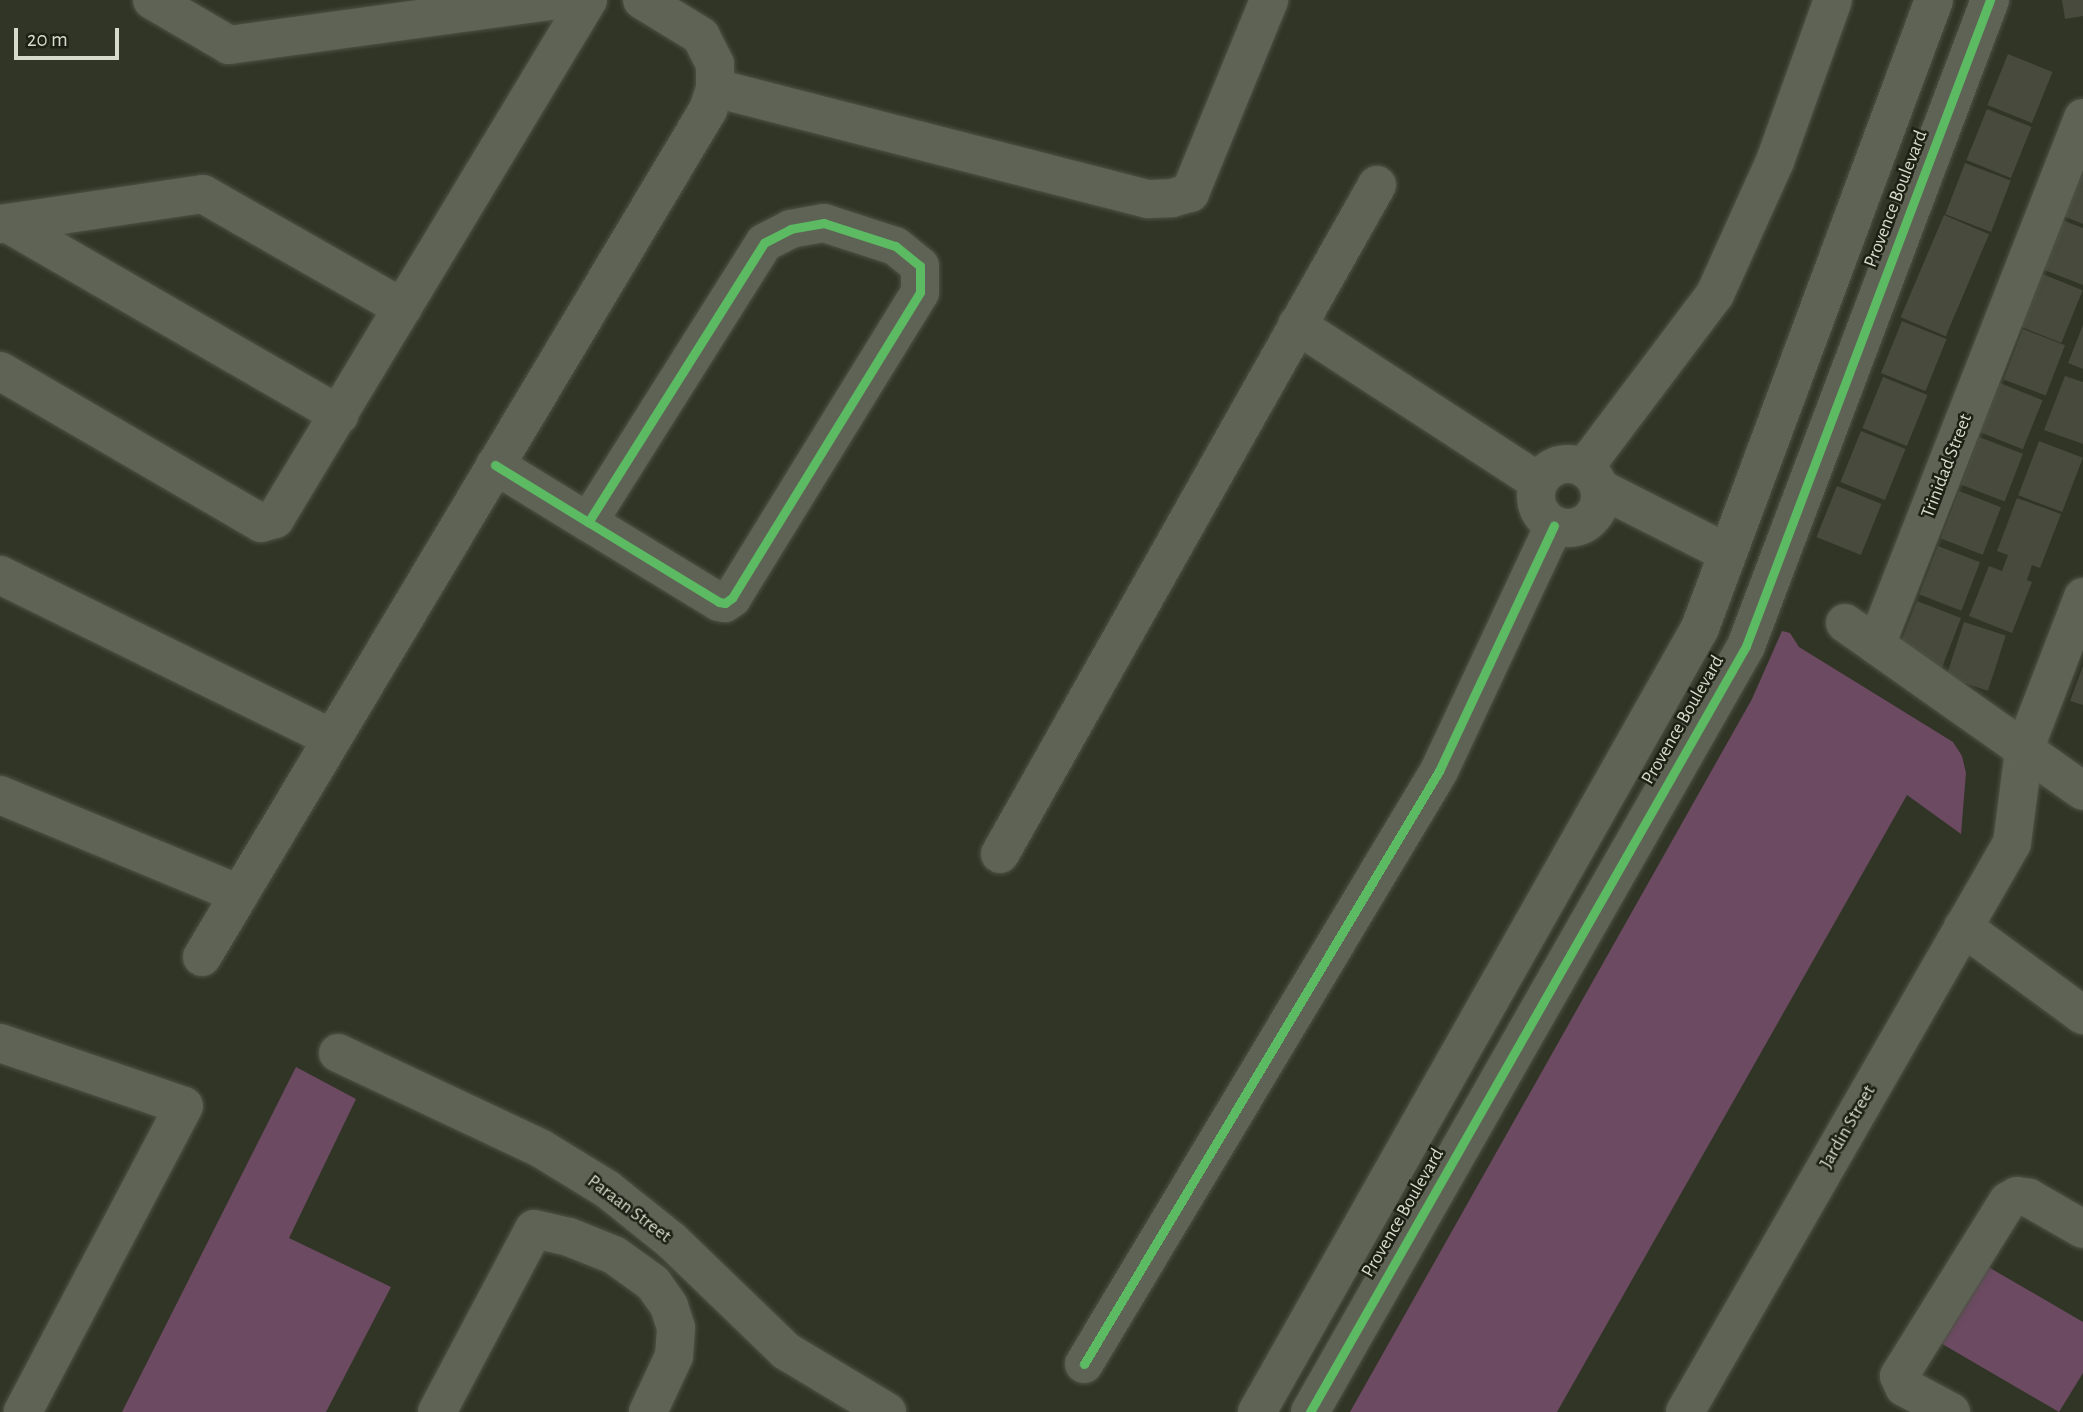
<!DOCTYPE html>
<style>
body{margin:0}
#map{position:relative;width:2083px;height:1412px;overflow:hidden;background:#313526;font-family:"Alegreya Sans",sans-serif}
div>[style]{position:absolute}
.green>*{inset:0;background:#6c4a62}
.building>*{inset:0;background:#474a3d;transform-origin:0 0}
.roads{filter:drop-shadow(0 0 2px #4e5145) drop-shadow(0 0 2px #4e5145)}
.minor>*{height:38px;margin:-19px;padding:0 19px;transform-origin:19px;border-radius:19px;background:#5f6356}
.minor>.ring{margin:-19px;padding:0;box-sizing:content-box;background:none;border:38px solid #5f6356;border-radius:50%}
.cycleway>*{height:9px;margin:-4.5px;padding:0 4.5px;transform-origin:4.5px;border-radius:4.5px;background:#5cba63}
span{translate:-50% -50%;white-space:nowrap;text-align:center;line-height:1.15;-webkit-text-stroke:5px #1d2014;paint-order:stroke}
.street-label{font-size:19px;color:#d6dbcb}
.scale{position:absolute;left:14px;top:28px;width:105px;height:32px;box-sizing:border-box;border:4px solid #d6dbcb;border-top:0;padding-left:9px;font-size:21px;line-height:24px;white-space:nowrap;color:#d6dbcb;-webkit-text-stroke:5px #1d2014;paint-order:stroke}
</style>
<div id="map">
<div class="green">
<i style="clip-path:polygon(1782px 631px,1790px 633px,1799px 647px,1953px 742px,1962px 756px,1966px 773px,1961px 834px,1907px 795px,1557px 1412px,1350px 1412px,1752px 699px)"></i>
<i style="clip-path:polygon(296px 1067px,356px 1099px,289px 1238px,391px 1287px,326px 1412px,122px 1412px)"></i>
<i style="clip-path:polygon(1978px 1261px,2083px 1322px,2083px 1373px,2059px 1412px,1932px 1338px)"></i>
</div>
<div class="building">
<i style="clip-path:polygon(2062px 0,2083px 0,2083px 16px,2065px 19px)"></i>
<i style="left:2008px;top:54px;width:48px;height:55px;rotate:22deg"></i>
<i style="left:1987px;top:109px;width:48px;height:55px;rotate:22deg"></i>
<i style="left:1965px;top:163px;width:49px;height:55px;rotate:21deg"></i>
<i style="clip-path:polygon(2083px 166px,2083px 224px,2061px 215px)"></i>
<i style="left:1944px;top:215px;width:49px;height:111px;rotate:23deg"></i>
<i style="clip-path:polygon(2062px 220px,2083px 228px,2083px 285px,2042px 269px)"></i>
<i style="left:2040px;top:273px;width:46px;height:57px;rotate:22deg"></i>
<i style="left:1902px;top:321px;width:48px;height:56px;rotate:22deg"></i>
<i style="clip-path:polygon(2083px 325px,2083px 369px,2068px 363px)"></i>
<i style="left:2023px;top:329px;width:45px;height:54px;rotate:21deg"></i>
<i style="clip-path:polygon(2065px 376px,2083px 382px,2083px 444px,2044px 430px)"></i>
<i style="left:1883px;top:377px;width:48px;height:55px;rotate:22deg"></i>
<i style="left:2000px;top:383px;width:46px;height:53px;rotate:22deg"></i>
<i style="left:1861px;top:431px;width:48px;height:55px;rotate:22deg"></i>
<i style="left:1979px;top:437px;width:47px;height:51px;rotate:21deg"></i>
<i style="left:2039px;top:441px;width:47px;height:58px;rotate:21deg"></i>
<i style="left:1837px;top:486px;width:48px;height:55px;rotate:22deg"></i>
<i style="left:1959px;top:491px;width:45px;height:51px;rotate:21deg"></i>
<i style="clip-path:polygon(2017px 498px,2061px 514px,2040px 568px,2032px 565px,2027px 580px,2032px 582px,2012px 633px,1969px 616px,1989px 566px,2002px 571px,2008px 555px,1997px 551px)"></i>
<i style="left:1938px;top:546px;width:45px;height:52px;rotate:21deg"></i>
<i style="clip-path:polygon(1917px 601px,1961px 618px,1936px 683px,1897px 652px)"></i>
<i style="left:1964px;top:622px;width:44px;height:58px;rotate:18deg"></i>
<i style="clip-path:polygon(2083px 666px,2083px 705px,2070px 701px)"></i>
</div>
<div class="roads">
<div class="minor">
<i style="left:152px;top:0;width:89px;rotate:30.3deg"></i>
<i style="left:229px;top:45px;width:332px;rotate:-7.8deg"></i>
<i style="left:715px;top:88px;width:447px;rotate:14.4deg"></i>
<i style="left:1148px;top:199px;width:24px;rotate:-2deg"></i>
<i style="left:1172px;top:198px;width:19px;rotate:-16deg"></i>
<i style="left:1190px;top:193px;width:209px;rotate:-67.7deg"></i>
<i style="left:2083px;top:118px;width:566px;rotate:111.44deg"></i>
<i style="left:1876px;top:645px;width:253px;rotate:35.2deg"></i>
<i style="left:7px;top:223px;width:384px;rotate:30deg"></i>
<i style="left:0;top:224px;width:205px;rotate:-8.4deg"></i>
<i style="left:203px;top:194px;width:230px;rotate:29.7deg"></i>
<i style="left:1297px;top:325px;width:288px;rotate:33deg"></i>
<i style="left:0;top:371px;width:302px;rotate:30.2deg"></i>
<i style="left:261px;top:523px;width:15px;rotate:-16deg"></i>
<i style="left:275px;top:519px;width:606px;rotate:-58.91deg"></i>
<i class="ring" style="left:1536px;top:464px;width:26px;height:26px"></i>
<i style="left:495px;top:465px;width:109px;rotate:31.5deg"></i>
<i style="left:588px;top:522px;width:153px;rotate:31.4deg"></i>
<i style="left:719px;top:602px;width:6px;rotate:9deg"></i>
<i style="left:725px;top:603px;width:9px;rotate:-36deg"></i>
<i style="left:732px;top:598px;width:359px;rotate:-58.4deg"></i>
<i style="left:920px;top:292px;width:26px;rotate:-90deg"></i>
<i style="left:920px;top:266px;width:32px;rotate:-141deg"></i>
<i style="left:895px;top:246px;width:75px;rotate:-162.1deg"></i>
<i style="left:824px;top:223px;width:34px;rotate:170deg"></i>
<i style="left:791px;top:229px;width:30px;rotate:153deg"></i>
<i style="left:764px;top:243px;width:330px;rotate:122.2deg"></i>
<i style="left:1584px;top:468px;width:218px;rotate:-53deg"></i>
<i style="left:1715px;top:294px;width:146px;rotate:-65.7deg"></i>
<i style="left:1775px;top:161px;width:171px;rotate:-70.2deg"></i>
<i style="left:1599px;top:488px;width:144px;rotate:26.9deg"></i>
<i style="left:0;top:575px;width:369px;rotate:26.2deg"></i>
<i style="left:1845px;top:623px;width:38px;rotate:35deg"></i>
<i style="left:0;top:795px;width:259px;rotate:22.5deg"></i>
<i style="left:1000px;top:854px;width:768px;rotate:-60.6deg"></i>
<i style="left:1963px;top:927px;width:149px;rotate:36.3deg"></i>
<i style="left:202px;top:957px;width:987px;rotate:-59.15deg"></i>
<i style="left:708px;top:110px;width:23px;rotate:-72deg"></i>
<i style="left:715px;top:88px;width:24px;rotate:-90deg"></i>
<i style="left:715px;top:64px;width:31px;rotate:-117deg"></i>
<i style="left:701px;top:36px;width:69px;rotate:-148.6deg"></i>
<i style="left:0;top:1043px;width:194px;rotate:18.9deg"></i>
<i style="left:184px;top:1106px;width:346px;rotate:117.8deg"></i>
<i style="left:338px;top:1053px;width:223px;rotate:25.2deg"></i>
<i style="left:540px;top:1148px;width:79px;rotate:31.5deg"></i>
<i style="left:607px;top:1189px;width:83px;rotate:38.7deg"></i>
<i style="left:672px;top:1241px;width:158px;rotate:44deg"></i>
<i style="left:786px;top:1351px;width:118px;rotate:31.1deg"></i>
<i style="left:1084px;top:1364px;width:691px;rotate:-59.09deg"></i>
<i style="left:1439px;top:771px;width:271px;rotate:-64.9deg"></i>
<i style="left:437px;top:1412px;width:207px;rotate:-62.1deg"></i>
<i style="left:534px;top:1229px;width:36px;rotate:13deg"></i>
<i style="left:569px;top:1237px;width:48px;rotate:21.8deg"></i>
<i style="left:614px;top:1255px;width:48px;rotate:35.7deg"></i>
<i style="left:653px;top:1283px;width:28px;rotate:55deg"></i>
<i style="left:669px;top:1306px;width:23px;rotate:72deg"></i>
<i style="left:676px;top:1328px;width:28px;rotate:94deg"></i>
<i style="left:674px;top:1356px;width:62px;rotate:114.9deg"></i>
<i style="left:1257px;top:1412px;width:901px;rotate:-60.53deg"></i>
<i style="left:1700px;top:628px;width:670px;rotate:-69.56deg"></i>
<i style="left:1310px;top:1412px;width:881px;rotate:-60.35deg"></i>
<i style="left:1746px;top:646px;width:691px;rotate:-69.31deg"></i>
<i style="left:1685px;top:1412px;width:656px;rotate:-60.11deg"></i>
<i style="left:2012px;top:843px;width:94px;rotate:-82.6deg"></i>
<i style="left:2024px;top:750px;width:164px;rotate:-68.9deg"></i>
<i style="left:1951px;top:1412px;width:53px;rotate:-152deg"></i>
<i style="left:1904px;top:1387px;width:12px;rotate:-114deg"></i>
<i style="left:1899px;top:1376px;width:206px;rotate:-58.1deg"></i>
<i style="left:2008px;top:1201px;width:10px;rotate:-29deg"></i>
<i style="left:2017px;top:1196px;width:12px;rotate:9deg"></i>
<i style="left:2029px;top:1198px;width:62px;rotate:29.9deg"></i>
</div>
</div>
<div class="cycleway">
<i style="left:495px;top:465px;width:109px;rotate:31.5deg"></i>
<i style="left:588px;top:522px;width:153px;rotate:31.4deg"></i>
<i style="left:719px;top:602px;width:6px;rotate:9deg"></i>
<i style="left:725px;top:603px;width:9px;rotate:-36deg"></i>
<i style="left:732px;top:598px;width:359px;rotate:-58.4deg"></i>
<i style="left:920px;top:292px;width:26px;rotate:-90deg"></i>
<i style="left:920px;top:266px;width:32px;rotate:-141deg"></i>
<i style="left:895px;top:246px;width:75px;rotate:-162.1deg"></i>
<i style="left:824px;top:223px;width:34px;rotate:170deg"></i>
<i style="left:791px;top:229px;width:30px;rotate:153deg"></i>
<i style="left:764px;top:243px;width:330px;rotate:122.2deg"></i>
<i style="left:1084px;top:1364px;width:691px;rotate:-59.09deg"></i>
<i style="left:1439px;top:771px;width:271px;rotate:-64.9deg"></i>
<i style="left:1310px;top:1412px;width:881px;rotate:-60.35deg"></i>
<i style="left:1746px;top:646px;width:691px;rotate:-69.31deg"></i>
</div>
<div class="street-label">
<span style="left:1896px;top:199px;rotate:-69deg">Provence Boulevard</span>
<span style="left:1947px;top:466px;rotate:-69deg">Trinidad Street</span>
<span style="left:1683px;top:720px;rotate:-60deg">Provence Boulevard</span>
<span style="left:1848px;top:1127px;rotate:-60deg">Jardin Street</span>
<span style="left:629px;top:1209px;rotate:37deg">Paraan Street</span>
<span style="left:1403px;top:1213px;rotate:-60deg">Provence Boulevard</span>
</div>
<div class="scale">20 m</div>
</div>
